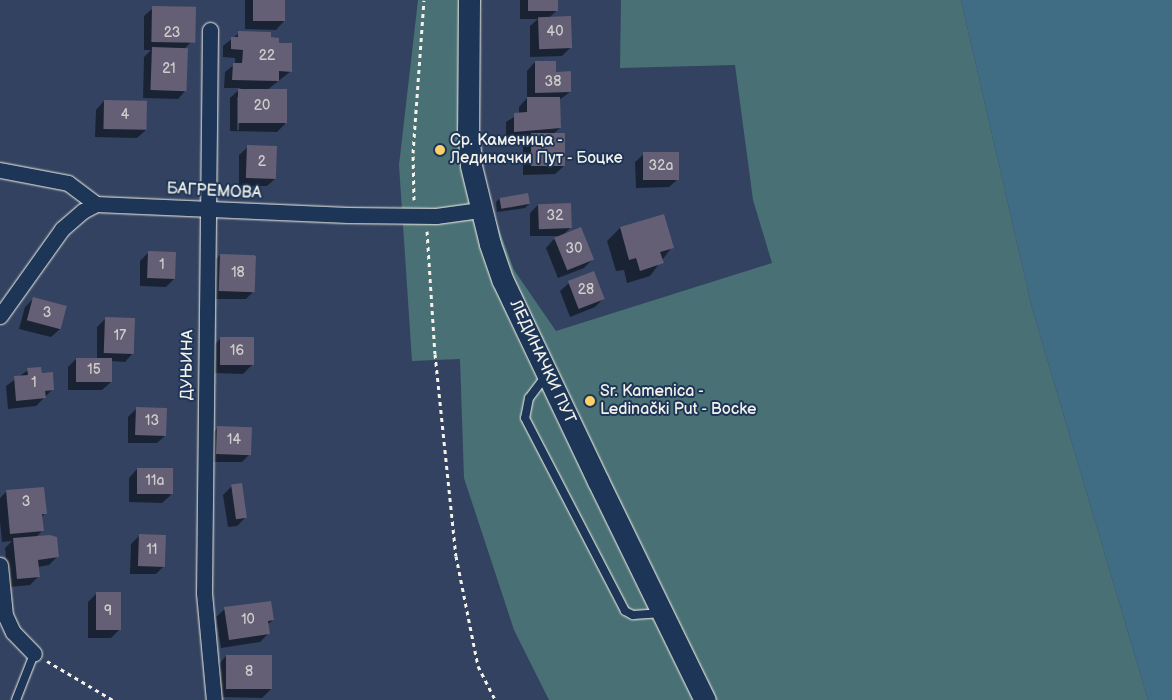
<!DOCTYPE html>
<meta charset="utf-8">
<style>
body{margin:0}
#map{position:relative;width:1172px;height:700px;overflow:hidden;background:#324260;font-family:"Balsamiq Sans",sans-serif}
div>[style]{position:absolute}
.green>*{inset:0;background:#497074}
.water>*{inset:0;background:#406c84}
.shadow>*{inset:0;background:#0007}
.building>*{inset:0;background:#645f74;transform-origin:0 0}
.path>*{height:3px;margin-top:-1.5px;transform-origin:0;background:repeating-linear-gradient(90deg,#f4f1e8 0 4px,transparent 0 8px)}
.roads{filter:drop-shadow(0 0 1px #f4f1e8) drop-shadow(0 0 1px #f4f1e8)}
.lane>*{height:8px;margin:-4px;padding:0 4px;transform-origin:4px;border-radius:4px;background:#1d3557}
.street>*{height:15px;margin:-7.5px;padding:0 7.5px;transform-origin:7.5px;border-radius:7.5px;background:#1d3557}
.secondary>*{height:21px;margin:-10.5px;padding:0 10.5px;transform-origin:10.5px;border-radius:10.5px;background:#1d3557}
.dots>*{width:14px;height:14px;translate:-50% -50%;box-sizing:border-box;border:2px solid #1d3557;border-radius:50%}
span{translate:-50% -50%;white-space:nowrap;text-align:center;line-height:1.15;-webkit-text-stroke:4px #1d3557;paint-order:stroke}
.number-label{font-size:14px;color:#d0cccb}
.number-label span{-webkit-text-stroke-width:0}
.poi-label{font-size:16px;color:#f4f1e8}
.left{translate:0 -50%;text-align:left}
.street-label{font-size:16px;color:#f4f1e8}
</style>
<div id="map">
<div class="green">
<i style="clip-path:polygon(418px 0,481px 0,473px 90px,479px 175px,514px 270px,556px 331px,772px 263px,753px 200px,735px 65px,620px 68px,621px 0,961px 0,1032px 308px,1148px 700px,549px 700px,514px 630px,464px 478px,460px 359px,412px 361px,399px 165px)"></i>
</div>
<div class="water">
<i style="clip-path:polygon(961px 0,1172px 0,1172px 700px,1148px 700px,1032px 308px)"></i>
</div>
<div class="shadow">
<i style="clip-path:polygon(245px 0,284px 0,284px 21px,276px 30px,245px 29px)"></i>
<i style="clip-path:polygon(520px 0,557px 0,557px 10px,549px 18px,571px 47px,562px 56px,530px 57px,530px 26px,538px 19px,520px 19px)"></i>
<i style="clip-path:polygon(153px 8px,191px 42px,184px 49px,186px 90px,178px 99px,143px 98px,144px 57px,151px 50px,144px 50px,144px 16px)"></i>
<i style="clip-path:polygon(evenodd,239px 33px,270px 39px,278px 44px,291px 71px,267px 90px,285px 124px,277px 132px,230px 131px,230px 98px,241px 88px,224px 88px,225px 72px,235px 64px,235px 58px,223px 57px,223px 46px,239px 33px,237px 97px,240px 97px,239px 130px,237px 130px,237px 97px)"></i>
<i style="clip-path:polygon(535px 62px,555px 73px,570px 92px,559px 100px,560px 128px,553px 134px,564px 166px,555px 174px,523px 175px,523px 143px,528px 138px,506px 139px,506px 122px,519px 114px,519px 107px,527px 98px,527px 71px)"></i>
<i style="clip-path:polygon(104px 101px,146px 130px,137px 138px,95px 137px,96px 110px)"></i>
<i style="clip-path:polygon(248px 147px,276px 178px,267px 186px,239px 186px,239px 155px)"></i>
<i style="clip-path:polygon(644px 154px,678px 179px,669px 187px,636px 188px,635px 162px)"></i>
<i style="clip-path:polygon(500px 198px,529px 204px,525px 208px,497px 212px,496px 202px)"></i>
<i style="clip-path:polygon(538px 205px,571px 227px,562px 236px,530px 236px,530px 213px)"></i>
<i style="clip-path:polygon(663px 216px,672px 247px,650px 276px,627px 283px,624px 270px,616px 271px,607px 241px,620px 228px)"></i>
<i style="clip-path:polygon(554px 239px,592px 260px,584px 268px,558px 278px,546px 248px)"></i>
<i style="clip-path:polygon(149px 252px,175px 278px,166px 287px,140px 286px,140px 261px)"></i>
<i style="clip-path:polygon(220px 255px,254px 291px,246px 299px,211px 299px,212px 264px)"></i>
<i style="clip-path:polygon(569px 283px,604px 298px,595px 307px,570px 317px,560px 291px)"></i>
<i style="clip-path:polygon(33px 299px,60px 329px,51px 337px,19px 329px,25px 307px)"></i>
<i style="clip-path:polygon(105px 319px,133px 353px,125px 362px,111px 361px,111px 382px,102px 390px,68px 390px,68px 367px,76px 359px,97px 359px,97px 327px)"></i>
<i style="clip-path:polygon(221px 338px,252px 365px,243px 374px,212px 373px,212px 347px)"></i>
<i style="clip-path:polygon(28px 370px,41px 374px,53px 389px,36px 406px,8px 409px,6px 386px)"></i>
<i style="clip-path:polygon(137px 408px,166px 435px,157px 443px,128px 443px,128px 417px)"></i>
<i style="clip-path:polygon(218px 428px,250px 454px,242px 462px,209px 462px,209px 436px)"></i>
<i style="clip-path:polygon(137px 469px,171px 495px,162px 503px,129px 502px,129px 478px)"></i>
<i style="clip-path:polygon(232px 486px,246px 517px,237px 526px,228px 527px,223px 495px)"></i>
<i style="clip-path:polygon(7px 491px,45px 513px,41px 518px,42px 531px,34px 539px,58px 556px,49px 565px,38px 567px,38px 577px,30px 585px,9px 587px,5px 548px,12px 541px,2px 542px,0 521px,0 498px)"></i>
<i style="clip-path:polygon(140px 535px,164px 566px,156px 574px,130px 574px,131px 544px)"></i>
<i style="clip-path:polygon(97px 593px,119px 630px,111px 638px,88px 638px,88px 602px)"></i>
<i style="clip-path:polygon(225px 609px,273px 620px,267px 625px,268px 634px,260px 642px,221px 648px,216px 617px)"></i>
<i style="clip-path:polygon(226px 656px,271px 689px,262px 698px,218px 697px,218px 665px)"></i>
</div>
<div class="building">
<i style="left:253px;top:0;width:32px;height:21px"></i>
<i style="left:528px;top:0;width:30px;height:11px"></i>
<i style="left:152px;top:6px;width:44px;height:36px;rotate:1deg"></i>
<i style="left:571px;top:16px;width:32px;height:33px;rotate:88deg"></i>
<i style="clip-path:polygon(238px 31px,271px 32px,271px 37px,279px 38px,279px 43px,292px 43px,292px 72px,279px 71px,279px 81px,232px 80px,233px 63px,242px 63px,243px 50px,231px 49px,231px 37px,238px 37px)"></i>
<i style="left:152px;top:47px;width:36px;height:43px;rotate:2deg"></i>
<i style="clip-path:polygon(535px 61px,556px 61px,556px 72px,571px 71px,571px 92px,535px 93px)"></i>
<i style="left:238px;top:89px;width:49px;height:34px"></i>
<i style="clip-path:polygon(527px 97px,560px 97px,561px 128px,514px 132px,514px 113px,527px 112px)"></i>
<i style="left:104px;top:100px;width:43px;height:29px;rotate:1deg"></i>
<i style="left:565px;top:133px;width:33px;height:34px;rotate:90deg"></i>
<i style="left:247px;top:145px;width:30px;height:33px;rotate:2deg"></i>
<i style="left:643px;top:152px;width:36px;height:28px"></i>
<i style="left:528px;top:193px;width:11px;height:29px;rotate:80deg"></i>
<i style="left:571px;top:203px;width:25px;height:33px;rotate:88deg"></i>
<i style="clip-path:polygon(664px 214px,674px 248px,660px 252px,664px 263px,640px 271px,636px 258px,629px 260px,620px 227px)"></i>
<i style="left:581px;top:227px;width:35px;height:29px;rotate:68deg"></i>
<i style="left:148px;top:251px;width:28px;height:27px;rotate:2deg"></i>
<i style="left:220px;top:254px;width:36px;height:37px;rotate:2deg"></i>
<i style="left:594px;top:271px;width:30px;height:28px;rotate:69deg"></i>
<i style="left:33px;top:297px;width:35px;height:24px;rotate:15deg"></i>
<i style="left:105px;top:317px;width:30px;height:36px;rotate:2deg"></i>
<i style="left:220px;top:337px;width:34px;height:28px"></i>
<i style="left:76px;top:358px;width:36px;height:24px"></i>
<i style="clip-path:polygon(41px 367px,42px 373px,53px 372px,54px 390px,45px 391px,46px 398px,16px 401px,14px 376px,28px 375px,27px 368px)"></i>
<i style="left:136px;top:407px;width:31px;height:28px;rotate:2deg"></i>
<i style="left:217px;top:426px;width:35px;height:28px;rotate:2deg"></i>
<i style="left:137px;top:468px;width:36px;height:26px"></i>
<i style="left:242px;top:483px;width:35px;height:11px;rotate:82deg"></i>
<i style="clip-path:polygon(44px 487px,47px 514px,42px 514px,44px 531px,10px 534px,6px 490px)"></i>
<i style="left:139px;top:534px;width:27px;height:32px;rotate:2deg"></i>
<i style="clip-path:polygon(50px 535px,57px 537px,59px 557px,38px 560px,40px 577px,17px 579px,13px 538px)"></i>
<i style="left:96px;top:592px;width:25px;height:38px"></i>
<i style="clip-path:polygon(271px 601px,274px 620px,268px 621px,270px 634px,229px 640px,224px 607px)"></i>
<i style="left:226px;top:655px;width:46px;height:34px"></i>
</div>
<div class="path">
<i style="left:414px;top:200px;width:47px;rotate:-91.2deg"></i>
<i style="left:413px;top:153px;width:153px;rotate:-85.9deg"></i>
<i style="left:427px;top:231px;width:123px;rotate:86.3deg"></i>
<i style="left:435px;top:354px;width:203px;rotate:84.1deg"></i>
<i style="left:456px;top:556px;width:112px;rotate:78.7deg"></i>
<i style="left:478px;top:666px;width:38px;rotate:63deg"></i>
<i style="left:47px;top:661px;width:77px;rotate:30.6deg"></i>
</div>
<div class="roads">
<div class="lane">
<i style="left:545px;top:377px;width:26px;rotate:127deg"></i>
<i style="left:529px;top:398px;width:20px;rotate:101deg"></i>
<i style="left:525px;top:418px;width:217px;rotate:62.6deg"></i>
<i style="left:625px;top:611px;width:9px;rotate:27deg"></i>
<i style="left:633px;top:615px;width:26px;rotate:-4deg"></i>
<i style="left:16px;top:700px;width:49px;rotate:-68.6deg"></i>
</div>
<div class="street">
<i style="left:210px;top:30px;width:563px;rotate:90.61deg"></i>
<i style="left:204px;top:593px;width:107px;rotate:84.7deg"></i>
<i style="left:0;top:170px;width:69px;rotate:10.8deg"></i>
<i style="left:68px;top:183px;width:35px;rotate:37deg"></i>
<i style="left:0;top:316px;width:107px;rotate:-54.5deg"></i>
<i style="left:62px;top:229px;width:28px;rotate:-41deg"></i>
<i style="left:83px;top:211px;width:15px;rotate:-28deg"></i>
<i style="left:96px;top:204px;width:252px;rotate:2.5deg"></i>
<i style="left:348px;top:215px;width:88px;rotate:0.7deg"></i>
<i style="left:436px;top:216px;width:44px;rotate:-7.8deg"></i>
<i style="left:0;top:565px;width:50px;rotate:84.3deg"></i>
<i style="left:5px;top:615px;width:19px;rotate:65deg"></i>
<i style="left:13px;top:632px;width:30px;rotate:46deg"></i>
</div>
<div class="secondary">
<i style="left:469px;top:0;width:129px;rotate:90.4deg"></i>
<i style="left:468px;top:129px;width:37px;rotate:85deg"></i>
<i style="left:471px;top:166px;width:80px;rotate:76.3deg"></i>
<i style="left:490px;top:244px;width:39px;rotate:71deg"></i>
<i style="left:503px;top:281px;width:221px;rotate:64.6deg"></i>
<i style="left:598px;top:481px;width:244px;rotate:64deg"></i>
</div>
</div>
<div class="dots">
<i style="left:440px;top:150px;background:#ffd166"></i>
<i style="left:590px;top:401px;background:#ffd166"></i>
</div>
<div class="number-label">
<span style="left:555px;top:32px">40</span>
<span style="left:172px;top:33px">23</span>
<span style="left:267px;top:56px">22</span>
<span style="left:169px;top:69px">21</span>
<span style="left:553px;top:82px">38</span>
<span style="left:262px;top:106px">20</span>
<span style="left:125px;top:115px">4</span>
<span style="left:262px;top:162px">2</span>
<span style="left:661px;top:166px">32a</span>
<span style="left:555px;top:216px">32</span>
<span style="left:574px;top:249px">30</span>
<span style="left:162px;top:265px">1</span>
<span style="left:238px;top:273px">18</span>
<span style="left:586px;top:290px">28</span>
<span style="left:47px;top:313px">3</span>
<span style="left:120px;top:336px">17</span>
<span style="left:237px;top:351px">16</span>
<span style="left:94px;top:370px">15</span>
<span style="left:34px;top:383px">1</span>
<span style="left:152px;top:421px">13</span>
<span style="left:234px;top:440px">14</span>
<span style="left:155px;top:481px">11a</span>
<span style="left:26px;top:502px">3</span>
<span style="left:152px;top:550px">11</span>
<span style="left:108px;top:611px">9</span>
<span style="left:248px;top:620px">10</span>
<span style="left:249px;top:672px">8</span>
</div>
<div class="poi-label">
<span class="left" style="left:450px;top:150px">Ср. Каменица -<br>Лединачки Пут - Боцке</span>
<span class="left" style="left:600px;top:401px">Sr. Kamenica -<br>Ledinački Put - Bocke</span>
</div>
<div class="street-label">
<span style="left:214px;top:192px;rotate:3deg">БАГРЕМОВА</span>
<span style="left:542px;top:362px;rotate:65deg">ЛЕДИНАЧКИ ПУТ</span>
<span style="left:188px;top:365px;rotate:-89deg">ДУЊИНА</span>
</div>
</div>
